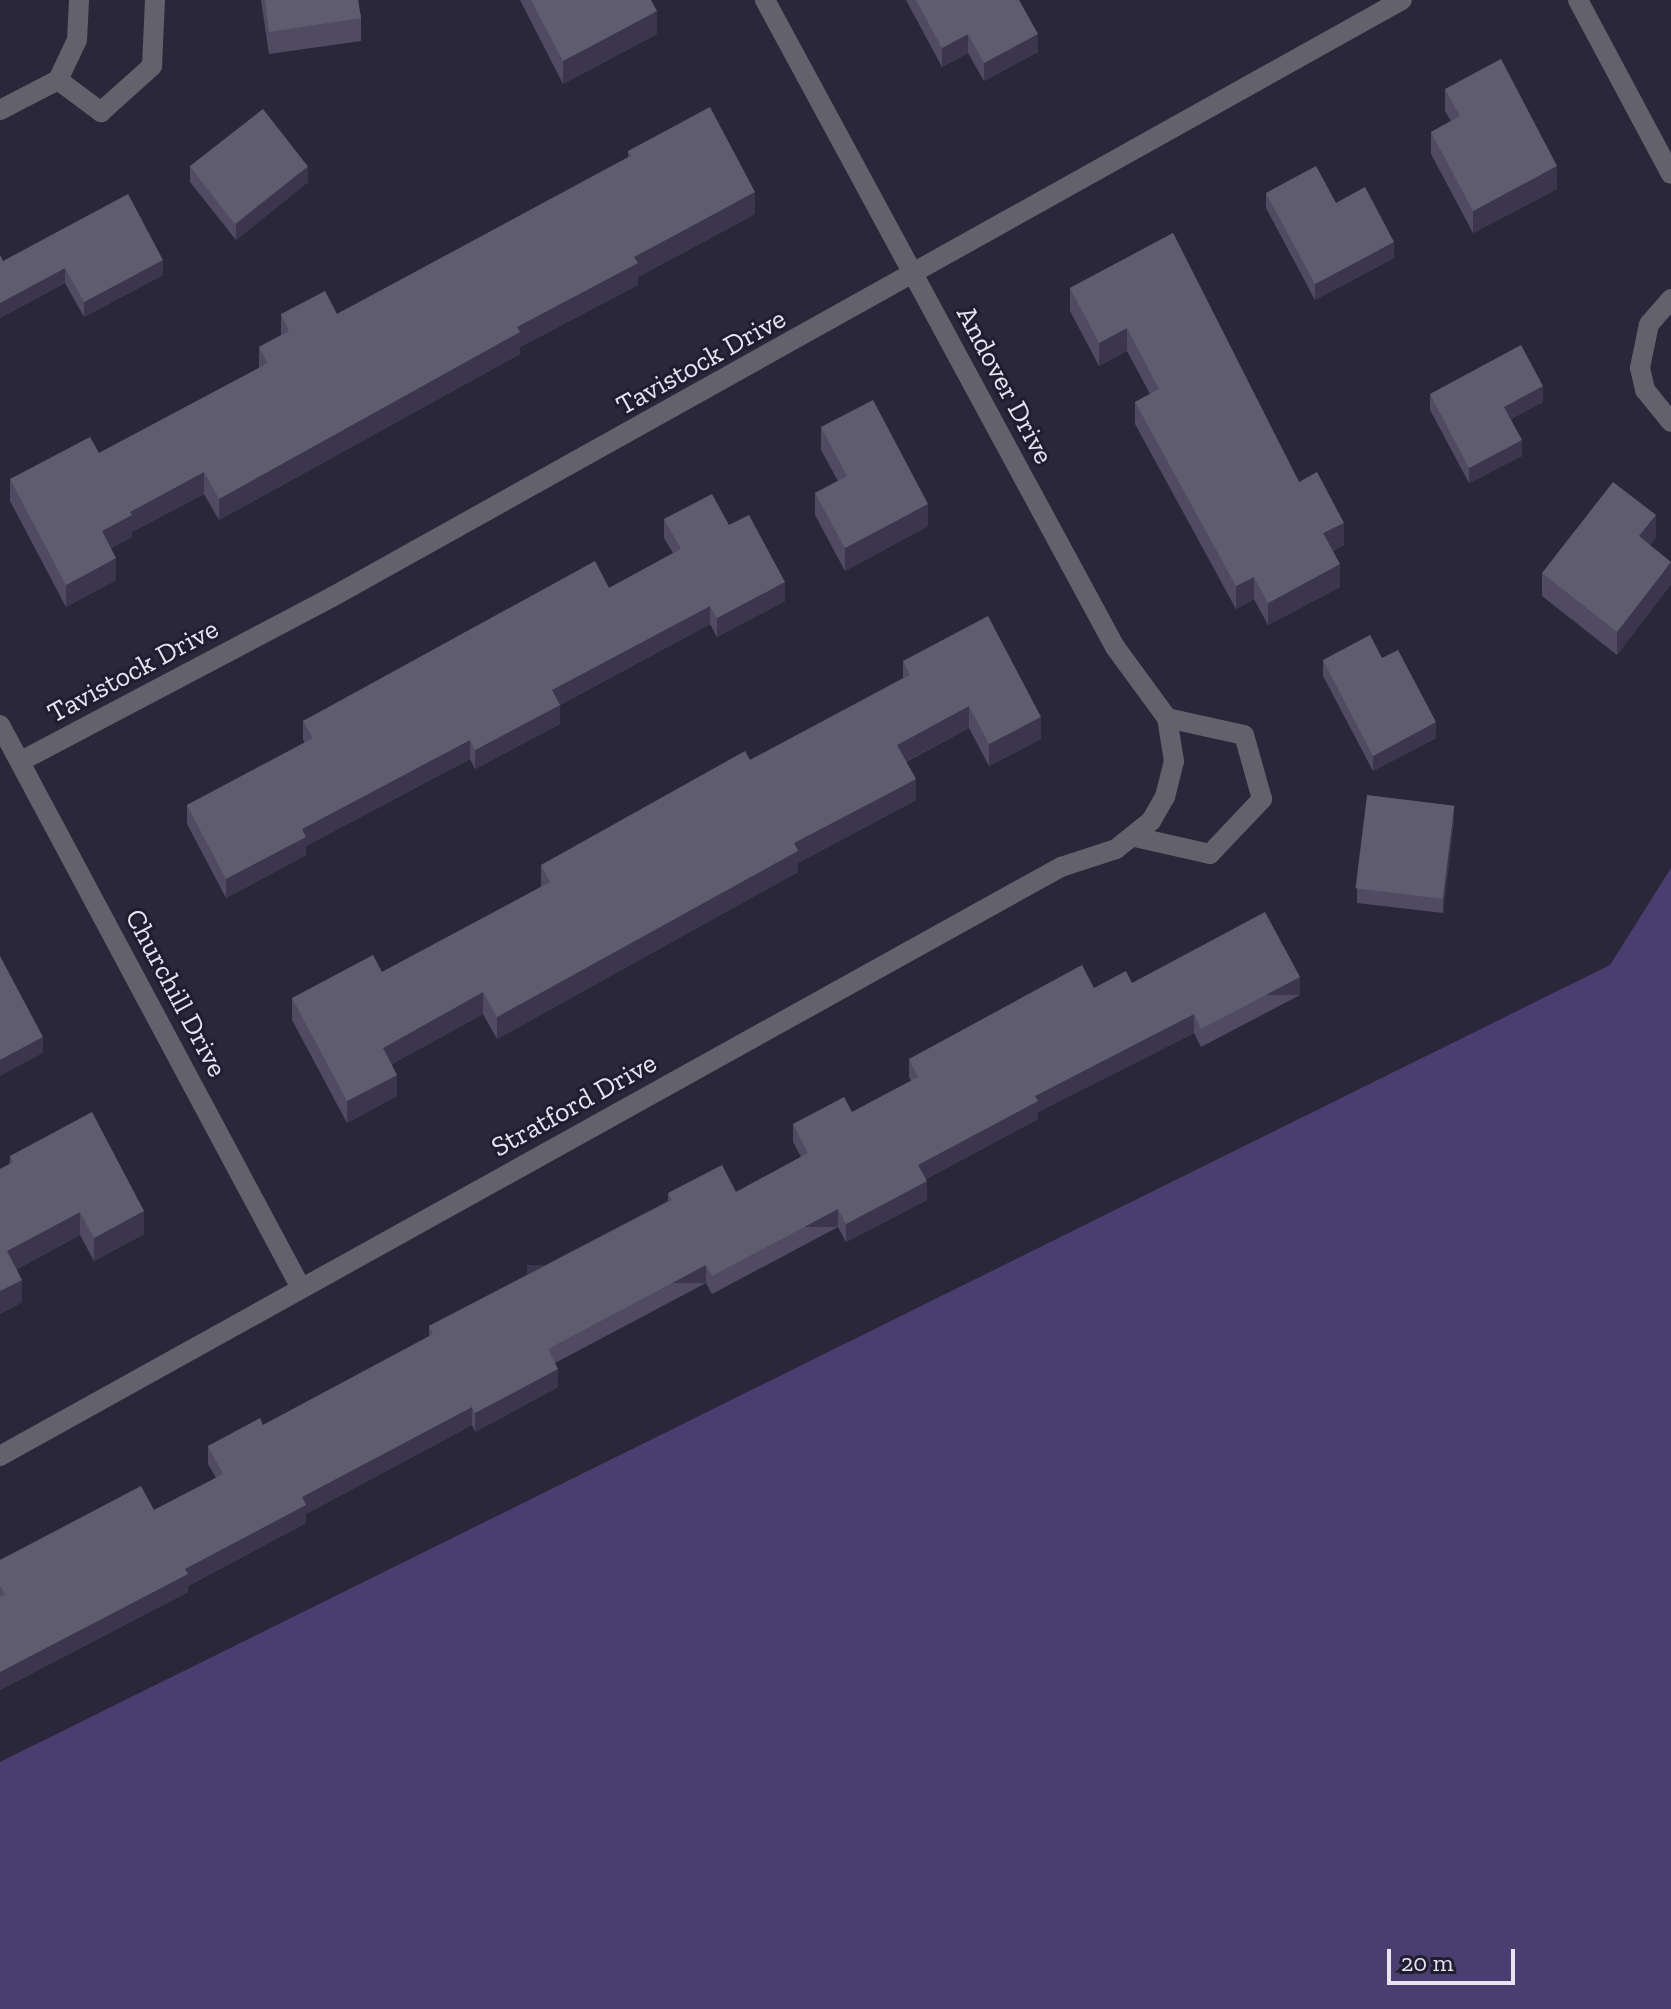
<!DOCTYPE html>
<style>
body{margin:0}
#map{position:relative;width:1671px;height:2009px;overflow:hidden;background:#2b273b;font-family:"Zilla Slab",serif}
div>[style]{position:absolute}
.green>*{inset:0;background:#4a3e70}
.street>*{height:20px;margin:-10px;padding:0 10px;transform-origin:10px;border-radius:10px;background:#63616b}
.wall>*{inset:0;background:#504b61}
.shaded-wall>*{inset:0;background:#3b364b;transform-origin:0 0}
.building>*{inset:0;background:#605c70;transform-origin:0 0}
span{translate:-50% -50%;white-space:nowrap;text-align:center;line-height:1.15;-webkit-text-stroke:6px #211d30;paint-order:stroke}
.street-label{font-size:28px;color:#e6e4f1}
.scale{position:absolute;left:1387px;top:1949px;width:128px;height:36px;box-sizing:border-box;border:4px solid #e6e4f1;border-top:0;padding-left:10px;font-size:24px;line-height:28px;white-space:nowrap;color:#e6e4f1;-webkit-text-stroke:6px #211d30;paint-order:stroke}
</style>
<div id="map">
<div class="green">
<i style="clip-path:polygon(1671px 868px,1671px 2009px,0 2009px,0 1762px,1610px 965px)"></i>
</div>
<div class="street">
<i style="left:1578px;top:0;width:197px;rotate:61.9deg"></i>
<i style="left:58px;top:80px;width:54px;rotate:36.7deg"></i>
<i style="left:101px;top:112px;width:69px;rotate:-42deg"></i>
<i style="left:152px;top:66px;width:66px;rotate:-87.4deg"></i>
<i style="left:0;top:110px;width:65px;rotate:-27.3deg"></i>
<i style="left:58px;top:80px;width:44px;rotate:-64.6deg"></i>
<i style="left:77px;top:40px;width:40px;rotate:-87.1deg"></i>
<i style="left:1671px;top:299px;width:33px;rotate:131deg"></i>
<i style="left:1649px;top:324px;width:45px;rotate:101.6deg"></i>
<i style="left:1640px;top:368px;width:23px;rotate:77deg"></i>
<i style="left:1645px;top:390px;width:41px;rotate:50.9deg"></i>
<i style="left:0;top:725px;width:638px;rotate:61.87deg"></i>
<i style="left:21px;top:761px;width:352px;rotate:-27.8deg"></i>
<i style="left:332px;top:597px;width:1225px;rotate:-29.16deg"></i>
<i style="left:1135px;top:837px;width:77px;rotate:12.8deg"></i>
<i style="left:1210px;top:854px;width:76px;rotate:-46.6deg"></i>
<i style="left:1262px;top:799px;width:66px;rotate:-105.7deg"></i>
<i style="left:1244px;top:735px;width:79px;rotate:-167.6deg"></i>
<i style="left:0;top:1456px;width:1214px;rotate:-29.04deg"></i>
<i style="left:1061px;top:867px;width:58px;rotate:-18.1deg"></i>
<i style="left:1116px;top:849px;width:45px;rotate:-38.7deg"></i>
<i style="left:1151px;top:821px;width:28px;rotate:-60deg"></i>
<i style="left:1165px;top:797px;width:37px;rotate:-76deg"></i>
<i style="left:1174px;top:761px;width:44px;rotate:-99.2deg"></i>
<i style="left:1167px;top:718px;width:88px;rotate:-126.2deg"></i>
<i style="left:1115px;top:647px;width:736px;rotate:-118.41deg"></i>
</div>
<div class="wall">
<i style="clip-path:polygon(261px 0,358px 0,361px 18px,361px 41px,269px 54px)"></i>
<i style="clip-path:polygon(520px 0,651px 0,657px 34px,563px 84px)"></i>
<i style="clip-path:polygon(906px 0,1019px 0,1038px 52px,984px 81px,968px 53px,942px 67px)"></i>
<i style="clip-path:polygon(1445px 89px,1557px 189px,1473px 233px,1431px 154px,1431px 132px,1451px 121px,1445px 111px)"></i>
<i style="clip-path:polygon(628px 151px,755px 214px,638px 277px,638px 285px,520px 347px,520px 354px,219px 520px,204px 494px,132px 532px,132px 537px,111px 548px,116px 580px,66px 607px,10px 501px,10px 479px,99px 453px,259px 368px,259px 347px,281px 335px,281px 314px,337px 314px,628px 157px)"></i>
<i style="clip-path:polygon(190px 167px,308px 182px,236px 240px,190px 182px)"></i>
<i style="clip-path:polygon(1266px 193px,1394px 258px,1315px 300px,1266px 208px)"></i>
<i style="clip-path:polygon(1173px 233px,1299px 482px,1344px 545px,1333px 551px,1340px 587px,1268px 625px,1254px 599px,1236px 609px,1135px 424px,1135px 402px,1150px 394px,1127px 351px,1099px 366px,1070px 311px,1070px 288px)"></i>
<i style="clip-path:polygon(0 255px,3px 261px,163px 275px,84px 317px,65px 283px,0 318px)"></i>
<i style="clip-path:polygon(1430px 394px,1543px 402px,1511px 419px,1522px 456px,1469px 483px,1430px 410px)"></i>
<i style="clip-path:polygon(821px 427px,928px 526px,845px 571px,815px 515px,815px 493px,838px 481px,821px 450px)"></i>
<i style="clip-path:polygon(664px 519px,729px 525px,785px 601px,717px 637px,710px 624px,560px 705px,560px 724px,475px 769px,470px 759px,306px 846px,306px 855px,226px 898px,187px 824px,187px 805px,305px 743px,303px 740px,303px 721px,609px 588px,673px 553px,664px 538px)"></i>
<i style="clip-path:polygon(1656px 537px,1650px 545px,1671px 584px,1617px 655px,1542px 596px,1542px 573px)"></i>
<i style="clip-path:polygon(1382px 658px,1436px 738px,1373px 771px,1323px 676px,1323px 660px)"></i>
<i style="clip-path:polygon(903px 661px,1041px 739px,989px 766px,969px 728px,906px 762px,916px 800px,798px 863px,798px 872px,497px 1039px,483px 1014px,392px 1064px,397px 1096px,347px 1123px,292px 1020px,292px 998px,382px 972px,541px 887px,541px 865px,750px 760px,903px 678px)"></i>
<i style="clip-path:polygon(1454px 821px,1443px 913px,1357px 903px,1357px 888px)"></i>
<i style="clip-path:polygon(1132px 983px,1300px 995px,1201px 1047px,1194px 1033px,1038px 1112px,1038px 1119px,926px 1179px,927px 1200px,846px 1242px,838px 1227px,712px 1294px,706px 1283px,555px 1363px,558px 1387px,475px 1432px,472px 1425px,306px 1514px,306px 1523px,188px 1586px,188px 1592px,0 1690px,0 1560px,154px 1510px,216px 1478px,208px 1464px,208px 1446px,263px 1425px,429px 1337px,429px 1326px,668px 1201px,668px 1193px,736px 1192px,801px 1157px,793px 1142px,793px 1124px,852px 1112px,911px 1081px,909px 1077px,909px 1059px,1094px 988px)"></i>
<i style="clip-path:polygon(10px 1156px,144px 1234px,94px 1261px,80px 1235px,17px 1269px,22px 1302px,0 1314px)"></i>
</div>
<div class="shaded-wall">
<i style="clip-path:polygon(657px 11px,657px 34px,563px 84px,563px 61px)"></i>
<i style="clip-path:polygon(968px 34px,968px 53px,942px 67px,942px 48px)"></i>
<i style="clip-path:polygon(1038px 34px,1038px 52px,984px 81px,984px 63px)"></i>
<i style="clip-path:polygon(308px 166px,308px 182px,236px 240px,236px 224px)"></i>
<i style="clip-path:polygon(1557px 166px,1557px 189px,1473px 233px,1473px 211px)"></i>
<i style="clip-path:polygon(755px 192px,755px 214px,638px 277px,638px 285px,520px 347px,520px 354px,219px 520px,219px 499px,517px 327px,634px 257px)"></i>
<i style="clip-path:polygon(1394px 242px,1394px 258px,1315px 300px,1315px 284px)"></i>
<i style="clip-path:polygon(163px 260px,163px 275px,84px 317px,84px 302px)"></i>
<i style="clip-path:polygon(65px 268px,65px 283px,0 318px,0 303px)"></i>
<i style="clip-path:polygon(1127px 328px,1127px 351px,1099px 366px,1099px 343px)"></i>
<i style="clip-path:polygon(1543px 386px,1543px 402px,1504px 423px,1504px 407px)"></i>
<i style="clip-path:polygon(1522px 440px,1522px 456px,1469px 483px,1469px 468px)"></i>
<i style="clip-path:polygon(204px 472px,204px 494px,132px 532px,132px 537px,102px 553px,102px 531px,130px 512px)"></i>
<i style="clip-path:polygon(928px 504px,928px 526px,845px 571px,845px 548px)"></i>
<i style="clip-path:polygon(1656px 515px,1656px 537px,1639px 559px,1639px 536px)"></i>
<i style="clip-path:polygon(1344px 523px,1344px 545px,1323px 556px,1323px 533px)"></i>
<i style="clip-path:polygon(116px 558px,116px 580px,66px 607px,66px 585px)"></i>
<i style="clip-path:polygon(1671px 562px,1671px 584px,1617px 655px,1617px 632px)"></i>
<i style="clip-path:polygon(1340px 564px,1340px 587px,1268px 625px,1268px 603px)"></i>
<i style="clip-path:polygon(1254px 577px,1254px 599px,1236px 609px,1236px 586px)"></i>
<i style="clip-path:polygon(785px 582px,785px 601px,717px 637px,717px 618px)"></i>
<i style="clip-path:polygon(710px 606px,710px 624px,552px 709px,552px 690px)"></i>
<i style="clip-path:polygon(560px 705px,560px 724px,475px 769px,475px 750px)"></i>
<i style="clip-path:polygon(969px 706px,969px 728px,897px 766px,897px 745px)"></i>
<i style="clip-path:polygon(1041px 717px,1041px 739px,989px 766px,989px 744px)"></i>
<i style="clip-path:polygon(1436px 722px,1436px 738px,1373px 771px,1373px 756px)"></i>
<i style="clip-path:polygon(470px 740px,470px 759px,306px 846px,306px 855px,226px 898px,226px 879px,302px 829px)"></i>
<i style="clip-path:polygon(916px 779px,916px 800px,798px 863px,798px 872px,497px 1039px,497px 1017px,794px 843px)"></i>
<i style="clip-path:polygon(1454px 805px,1454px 821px,1443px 913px,1443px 897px)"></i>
<i style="left:1300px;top:977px;width:18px;height:112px;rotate:90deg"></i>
<i style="clip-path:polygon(483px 992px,483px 1014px,383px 1069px,383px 1048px)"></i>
<i style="clip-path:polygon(1194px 1014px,1194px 1033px,1038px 1112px,1038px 1119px,918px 1183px,918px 1165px,1035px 1096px)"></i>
<i style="clip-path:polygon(43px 1037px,43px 1053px,0 1076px,0 1060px)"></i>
<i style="clip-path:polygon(397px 1075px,397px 1096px,347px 1123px,347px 1101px)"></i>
<i style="clip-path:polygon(927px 1181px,927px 1200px,846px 1242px,846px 1224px)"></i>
<i style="left:838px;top:1209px;width:18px;height:143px;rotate:90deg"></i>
<i style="clip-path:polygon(144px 1211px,144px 1234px,94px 1261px,94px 1238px)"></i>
<i style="clip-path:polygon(80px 1212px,80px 1235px,7px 1274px,7px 1251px)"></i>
<i style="left:706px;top:1265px;width:18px;height:179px;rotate:90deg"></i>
<i style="clip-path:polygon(22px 1280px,22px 1302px,0 1314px,0 1291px)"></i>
<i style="clip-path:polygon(558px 1369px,558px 1387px,475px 1432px,475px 1413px)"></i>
<i style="clip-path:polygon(472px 1407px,472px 1425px,306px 1514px,306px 1523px,188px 1586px,188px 1592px,0 1690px,0 1672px,185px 1569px,302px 1497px)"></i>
</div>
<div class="building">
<i style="clip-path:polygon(265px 0,358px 0,361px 18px,269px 32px)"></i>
<i style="clip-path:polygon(531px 0,651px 0,657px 11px,563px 61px)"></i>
<i style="clip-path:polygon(916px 0,1019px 0,1038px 34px,984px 63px,968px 34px,942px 48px)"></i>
<i style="clip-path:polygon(1501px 59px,1557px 166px,1473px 211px,1431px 132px,1460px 116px,1445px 89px)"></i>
<i style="clip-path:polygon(710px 107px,755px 192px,634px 257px,638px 263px,517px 327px,520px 332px,219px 499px,204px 472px,130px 512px,132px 515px,102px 531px,116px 558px,66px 585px,10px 479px,90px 437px,99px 453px,268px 363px,259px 347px,289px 331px,281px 314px,325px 291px,337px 314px,631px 156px,628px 151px)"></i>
<i style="left:263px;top:109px;width:73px;height:93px;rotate:52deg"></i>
<i style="clip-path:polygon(1316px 166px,1336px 203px,1365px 187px,1394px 242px,1315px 284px,1266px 193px)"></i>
<i style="clip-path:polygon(128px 194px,163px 260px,84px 302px,65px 268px,0 303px,0 255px,3px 261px)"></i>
<i style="clip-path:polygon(1173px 233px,1299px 482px,1317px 472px,1344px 523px,1323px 533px,1340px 564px,1268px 603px,1254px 577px,1236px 586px,1135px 402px,1159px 389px,1127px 328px,1099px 343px,1070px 288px)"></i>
<i style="clip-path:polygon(1521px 345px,1543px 386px,1504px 407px,1522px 440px,1469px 468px,1430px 394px)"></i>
<i style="clip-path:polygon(873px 400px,928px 504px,845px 548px,815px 493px,847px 476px,821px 427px)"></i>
<i style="clip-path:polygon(1613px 482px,1656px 515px,1639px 536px,1671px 562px,1617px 632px,1542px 573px)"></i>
<i style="clip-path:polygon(712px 494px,729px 525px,749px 515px,785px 582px,717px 618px,710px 606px,552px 690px,560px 705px,475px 750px,470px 740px,302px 829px,306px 837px,226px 879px,187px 805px,313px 738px,303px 721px,595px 561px,609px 588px,681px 549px,664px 519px)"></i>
<i style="clip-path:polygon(988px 616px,1041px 717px,989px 744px,969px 706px,897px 745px,916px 779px,794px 843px,798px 851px,497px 1017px,483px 992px,383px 1048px,397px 1075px,347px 1101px,292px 998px,373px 955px,382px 972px,550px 882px,541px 865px,745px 751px,750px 760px,910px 675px,903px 661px)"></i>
<i style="clip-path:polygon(1370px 635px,1382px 658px,1398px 650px,1436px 722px,1373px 756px,1323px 660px)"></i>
<i style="left:1367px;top:795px;width:88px;height:94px;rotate:7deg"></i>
<i style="clip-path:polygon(1265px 912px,1300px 977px,1201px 1029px,1194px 1014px,1035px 1096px,1038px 1101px,918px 1165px,927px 1181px,846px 1224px,838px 1209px,712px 1276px,706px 1265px,548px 1349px,558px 1369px,475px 1413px,472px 1407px,302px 1497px,306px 1505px,185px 1569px,188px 1574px,0 1672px,0 1597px,5px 1595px,0 1585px,0 1560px,141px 1486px,154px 1510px,223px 1474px,208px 1446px,260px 1418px,263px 1425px,433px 1334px,429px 1326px,672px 1200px,668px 1193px,722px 1165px,736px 1192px,808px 1153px,793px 1124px,844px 1097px,852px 1112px,918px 1077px,909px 1059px,1082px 965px,1094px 988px,1126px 971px,1132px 983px)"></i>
<i style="clip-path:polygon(0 956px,43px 1037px,0 1060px)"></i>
<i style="clip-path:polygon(92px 1112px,144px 1211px,94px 1238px,80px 1212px,7px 1251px,22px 1280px,0 1291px,0 1169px,13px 1162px,10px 1156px)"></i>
</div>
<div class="street-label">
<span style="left:701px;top:362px;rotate:-29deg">Tavistock Drive</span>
<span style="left:1005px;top:385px;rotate:62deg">Andover Drive</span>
<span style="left:133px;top:671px;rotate:-28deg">Tavistock Drive</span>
<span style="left:176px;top:993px;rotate:62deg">Churchill Drive</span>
<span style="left:574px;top:1105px;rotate:-29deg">Stratford Drive</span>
</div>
<div class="scale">20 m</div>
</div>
